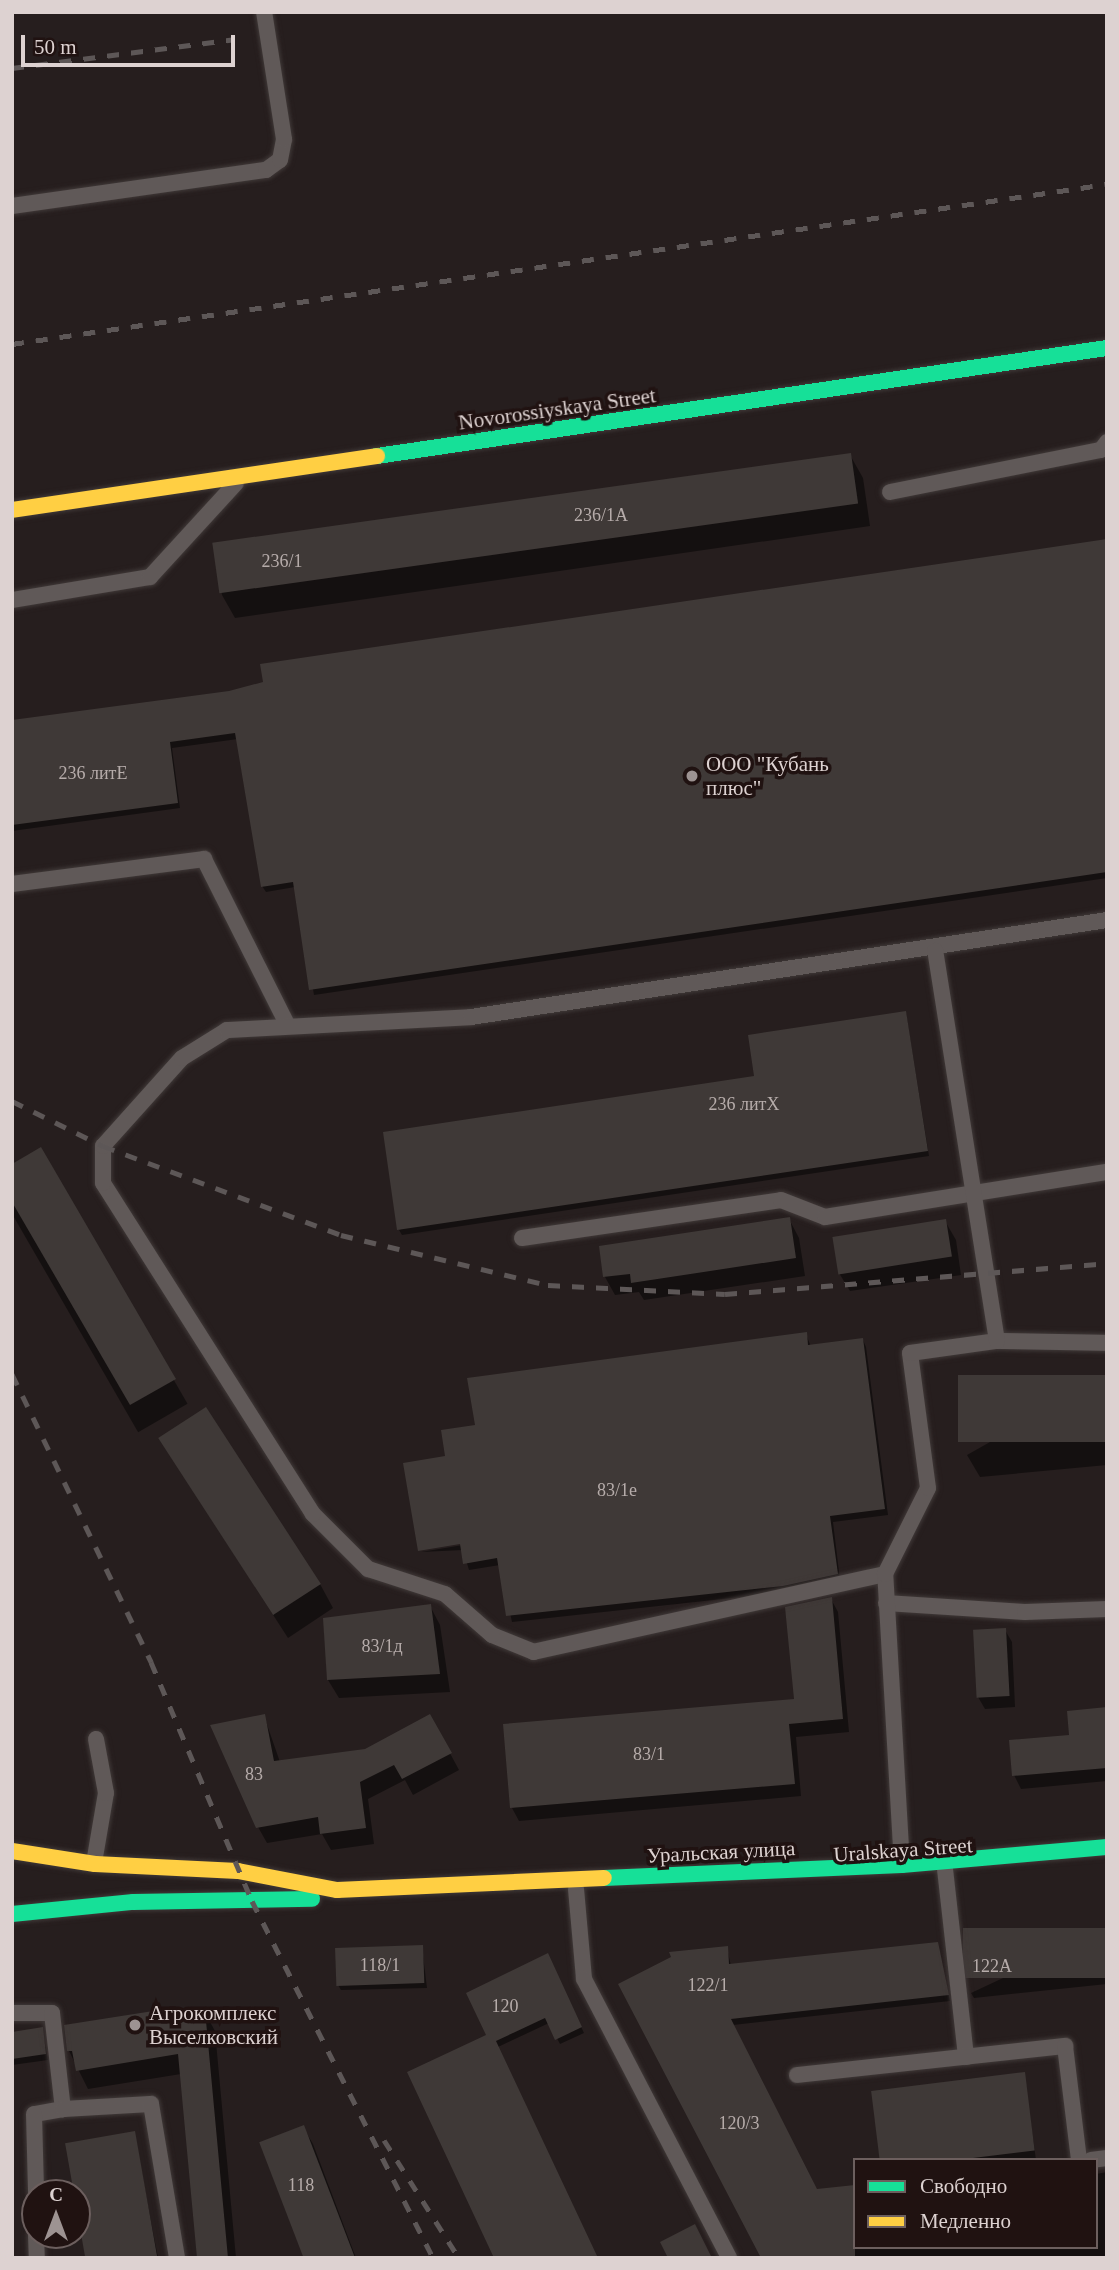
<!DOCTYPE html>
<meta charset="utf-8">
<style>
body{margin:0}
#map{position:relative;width:1119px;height:2270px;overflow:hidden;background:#261e1e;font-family:"Times New Roman",serif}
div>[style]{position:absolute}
.shadow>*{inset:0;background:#0007;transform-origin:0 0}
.building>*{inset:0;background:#3f3937;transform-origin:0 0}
.roads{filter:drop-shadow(0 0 2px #403938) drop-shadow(0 0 2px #403938)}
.lane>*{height:16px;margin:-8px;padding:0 8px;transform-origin:8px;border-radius:8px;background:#605958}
.fast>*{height:16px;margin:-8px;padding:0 8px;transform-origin:8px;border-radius:8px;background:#16e098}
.slow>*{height:16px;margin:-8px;padding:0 8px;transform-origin:8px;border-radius:8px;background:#ffcf43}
.rail>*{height:5px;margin-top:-2.5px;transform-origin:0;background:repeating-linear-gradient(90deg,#5d5757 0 12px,transparent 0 24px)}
.dots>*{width:19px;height:19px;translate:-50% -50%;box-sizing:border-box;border:4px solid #201211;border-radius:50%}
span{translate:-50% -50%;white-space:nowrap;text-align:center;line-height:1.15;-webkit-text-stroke:7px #201211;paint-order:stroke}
.number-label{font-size:18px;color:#b6acaa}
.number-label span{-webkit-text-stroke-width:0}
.street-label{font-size:21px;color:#ddd2d1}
.poi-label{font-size:21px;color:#ddd2d1}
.left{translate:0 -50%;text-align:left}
.frame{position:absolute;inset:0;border:14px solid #ddd2d1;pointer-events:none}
.legend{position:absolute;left:853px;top:2158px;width:245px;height:91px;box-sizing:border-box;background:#201211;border:2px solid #6c5f5e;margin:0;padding:9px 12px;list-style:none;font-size:21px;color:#ddd2d1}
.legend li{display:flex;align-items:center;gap:14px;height:35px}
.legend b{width:35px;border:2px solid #6c5f5e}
.north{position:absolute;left:21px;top:2179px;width:70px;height:70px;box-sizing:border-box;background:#201211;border:2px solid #6c5f5e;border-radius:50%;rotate:0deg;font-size:19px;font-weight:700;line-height:28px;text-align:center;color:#ddd2d1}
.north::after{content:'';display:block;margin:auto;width:24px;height:32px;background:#9d9392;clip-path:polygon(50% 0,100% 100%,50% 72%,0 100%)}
.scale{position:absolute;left:21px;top:35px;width:214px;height:32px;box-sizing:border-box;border:4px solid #ddd2d1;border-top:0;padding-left:9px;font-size:21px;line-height:24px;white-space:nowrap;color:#ddd2d1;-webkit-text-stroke:5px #201211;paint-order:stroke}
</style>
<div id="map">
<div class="shadow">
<i style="clip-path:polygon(850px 455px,863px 478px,870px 526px,235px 618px,222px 595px,215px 546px)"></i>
<i style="clip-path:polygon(1107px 541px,1107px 878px,314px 995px,295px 887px,266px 892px,262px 886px,238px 739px,172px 748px,180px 808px,12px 831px,12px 722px,229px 692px)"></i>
<i style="clip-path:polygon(906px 1013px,929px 1156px,402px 1235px,399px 1230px)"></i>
<i style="left:41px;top:1150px;width:293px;height:57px;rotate:60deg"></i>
<i style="clip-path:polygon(789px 1219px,799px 1238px,805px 1276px,644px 1300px,639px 1292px,615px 1295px,605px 1277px,601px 1248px)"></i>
<i style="clip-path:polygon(945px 1221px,956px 1240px,961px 1275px,850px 1291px,839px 1273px)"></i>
<i style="clip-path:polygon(806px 1334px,811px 1347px,863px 1340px,866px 1347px,888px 1515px,833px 1522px,840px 1580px,787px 1592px,512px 1622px,500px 1565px,469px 1570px,463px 1550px,421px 1552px,469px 1544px,447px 1458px,477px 1426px)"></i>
<i style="clip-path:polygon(1107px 1376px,1107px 1465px,980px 1477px,967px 1455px)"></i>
<i style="clip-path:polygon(160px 1439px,320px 1584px,333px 1608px,288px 1638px)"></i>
<i style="clip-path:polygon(831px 1599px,838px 1612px,849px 1732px,796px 1737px,801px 1796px,519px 1821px,512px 1808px,796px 1701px)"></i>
<i style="clip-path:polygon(430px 1606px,440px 1625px,450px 1692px,339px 1698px,328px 1680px,325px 1619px)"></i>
<i style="clip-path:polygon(1005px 1630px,1012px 1642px,1015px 1707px,985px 1709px,978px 1697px)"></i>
<i style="clip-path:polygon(1107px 1709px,1107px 1781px,1021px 1789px,1014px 1775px)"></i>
<i style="clip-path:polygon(264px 1716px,280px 1762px,365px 1751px,430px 1716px,459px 1770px,413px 1795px,405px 1780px,368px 1799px,374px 1844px,331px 1850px,322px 1834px,267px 1843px,258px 1827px)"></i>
<i style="clip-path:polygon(1107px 1929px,1107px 1984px,974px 1998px,971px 1993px)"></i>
<i style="clip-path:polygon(937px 1943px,950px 2001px,733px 2025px,817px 2191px,855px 2247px,1096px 2247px,1096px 2174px,1107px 2172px,1107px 2258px,763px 2258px,663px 2057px,727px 1948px,731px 1966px)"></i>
<i style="clip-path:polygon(422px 1947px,427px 1988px,341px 1990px,338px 1985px)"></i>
<i style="clip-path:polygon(550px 1961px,584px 2033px,560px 2044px,549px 2023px,498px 2047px,489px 2036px)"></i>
<i style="clip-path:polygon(204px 2011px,215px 2031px,236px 2258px,201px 2258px,181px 2074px,88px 2089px,69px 2051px)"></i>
<i style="clip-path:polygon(42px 2029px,48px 2060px,12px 2065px,12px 2033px)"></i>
<i style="clip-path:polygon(1024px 2074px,1036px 2160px,881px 2160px)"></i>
<i style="clip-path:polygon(303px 2127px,313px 2144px,356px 2258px,308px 2258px)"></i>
<i style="clip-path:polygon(134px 2133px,158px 2258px,87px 2258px)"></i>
</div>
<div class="building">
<i style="left:851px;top:453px;width:51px;height:645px;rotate:82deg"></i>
<i style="clip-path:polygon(1107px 539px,1107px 872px,309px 990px,293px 882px,261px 887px,235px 733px,170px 742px,178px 803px,12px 825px,12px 720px,229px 691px,263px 682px,260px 664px)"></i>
<i style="clip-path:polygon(906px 1011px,928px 1151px,397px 1230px,383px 1132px,754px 1076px,748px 1035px)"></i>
<i style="clip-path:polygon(41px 1147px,176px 1379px,130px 1405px,12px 1202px,12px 1164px)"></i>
<i style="clip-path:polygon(790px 1217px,796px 1258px,631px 1283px,630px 1274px,603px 1277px,599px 1246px)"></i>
<i style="left:946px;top:1219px;width:38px;height:115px;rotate:81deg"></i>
<i style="clip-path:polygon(807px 1332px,808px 1345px,863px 1338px,885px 1509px,830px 1516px,838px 1574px,783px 1586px,506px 1616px,497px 1558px,463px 1564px,460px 1544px,418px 1551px,403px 1463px,445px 1456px,441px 1430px,475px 1425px,467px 1378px)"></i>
<i style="left:1107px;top:1375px;width:67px;height:149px;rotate:90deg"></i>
<i style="left:206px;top:1407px;width:211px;height:57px;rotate:57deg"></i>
<i style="clip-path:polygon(832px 1597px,843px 1719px,789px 1724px,795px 1784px,510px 1808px,503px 1724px,794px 1699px,785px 1607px)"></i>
<i style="clip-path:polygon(431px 1604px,440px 1674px,327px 1680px,323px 1618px)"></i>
<i style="left:1006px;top:1628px;width:68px;height:33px;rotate:87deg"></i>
<i style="clip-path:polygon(1107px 1707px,1107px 1768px,1012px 1776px,1009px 1740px,1069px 1735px,1067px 1711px)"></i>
<i style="clip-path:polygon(265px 1714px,274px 1761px,365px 1749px,430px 1714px,452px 1753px,402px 1779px,394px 1765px,360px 1782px,366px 1828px,320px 1834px,318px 1817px,256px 1828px,210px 1725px)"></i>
<i style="left:1107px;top:1928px;width:50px;height:144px;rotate:90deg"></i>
<i style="clip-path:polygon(938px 1942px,949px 1995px,731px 2019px,817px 2189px,855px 2185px,855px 2258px,761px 2258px,618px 1984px,671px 1957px,669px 1952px,728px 1946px,729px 1964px)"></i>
<i style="left:423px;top:1945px;width:38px;height:88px;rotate:88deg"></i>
<i style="clip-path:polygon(548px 1953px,582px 2027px,555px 2040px,545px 2018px,496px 2041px,598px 2258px,494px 2258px,407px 2072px,486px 2035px,466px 1993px)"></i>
<i style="clip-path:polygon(166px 2009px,205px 2010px,228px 2258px,197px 2258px,178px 2054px,76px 2071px,72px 2051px,67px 2051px,64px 2025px)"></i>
<i style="clip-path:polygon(43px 2027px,46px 2054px,12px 2059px,12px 2032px)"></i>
<i style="left:1025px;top:2072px;width:79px;height:155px;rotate:83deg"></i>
<i style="left:304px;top:2125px;width:142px;height:48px;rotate:69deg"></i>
<i style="left:135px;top:2131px;width:129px;height:71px;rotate:80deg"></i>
<i style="clip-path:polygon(695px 2224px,712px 2258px,668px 2258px,660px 2242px)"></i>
</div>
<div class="roads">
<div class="lane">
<i style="left:12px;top:206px;width:257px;rotate:-8.1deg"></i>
<i style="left:266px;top:170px;width:17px;rotate:-36deg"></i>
<i style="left:280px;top:160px;width:21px;rotate:-79deg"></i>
<i style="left:284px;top:139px;width:129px;rotate:-98.9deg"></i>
<i style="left:890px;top:492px;width:215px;rotate:-11.3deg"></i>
<i style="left:1101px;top:450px;width:10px;rotate:-53deg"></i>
<i style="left:12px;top:600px;width:140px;rotate:-9.5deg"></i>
<i style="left:150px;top:577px;width:127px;rotate:-47.5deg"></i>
<i style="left:12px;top:884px;width:194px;rotate:-7.4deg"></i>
<i style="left:204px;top:859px;width:182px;rotate:63.3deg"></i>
<i style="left:522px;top:1238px;width:262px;rotate:-8.3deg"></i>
<i style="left:781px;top:1200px;width:47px;rotate:21.1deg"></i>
<i style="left:825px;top:1217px;width:286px;rotate:-9.1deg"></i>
<i style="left:997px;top:1341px;width:110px;rotate:1deg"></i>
<i style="left:885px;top:1574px;width:360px;rotate:167.5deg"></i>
<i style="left:534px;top:1652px;width:45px;rotate:-158deg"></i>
<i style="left:492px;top:1635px;width:62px;rotate:-138.9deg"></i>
<i style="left:445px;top:1594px;width:81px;rotate:-162deg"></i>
<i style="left:368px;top:1569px;width:78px;rotate:-135deg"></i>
<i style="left:313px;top:1514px;width:392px;rotate:-122.4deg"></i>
<i style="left:103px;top:1183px;width:37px;rotate:-90deg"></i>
<i style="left:103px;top:1146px;width:118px;rotate:-48.1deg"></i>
<i style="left:182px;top:1058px;width:53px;rotate:-31.9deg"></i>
<i style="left:227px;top:1030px;width:244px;rotate:-3deg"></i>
<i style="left:471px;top:1017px;width:643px;rotate:-8.67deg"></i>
<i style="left:886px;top:1603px;width:139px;rotate:3.7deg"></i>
<i style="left:1025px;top:1612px;width:82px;rotate:-2.1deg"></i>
<i style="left:94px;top:1863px;width:71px;rotate:-80.3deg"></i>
<i style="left:106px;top:1793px;width:55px;rotate:-100.5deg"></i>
<i style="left:902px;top:1865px;width:291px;rotate:-93.3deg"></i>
<i style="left:885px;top:1574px;width:96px;rotate:-63.4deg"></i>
<i style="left:928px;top:1488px;width:136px;rotate:-97.6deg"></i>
<i style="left:910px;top:1353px;width:88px;rotate:-7.9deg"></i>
<i style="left:997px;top:1341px;width:395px;rotate:-99deg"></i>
<i style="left:945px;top:1869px;width:189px;rotate:83.6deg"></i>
<i style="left:576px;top:1889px;width:90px;rotate:84.9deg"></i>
<i style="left:584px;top:1979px;width:314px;rotate:62.5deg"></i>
<i style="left:12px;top:2013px;width:40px"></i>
<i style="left:52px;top:2013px;width:97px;rotate:83.5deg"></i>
<i style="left:63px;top:2109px;width:29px;rotate:170deg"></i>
<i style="left:34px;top:2114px;width:79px;rotate:88.5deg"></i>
<i style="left:797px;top:2075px;width:270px;rotate:-6.2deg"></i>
<i style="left:1065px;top:2046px;width:115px;rotate:83deg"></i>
<i style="left:63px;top:2109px;width:88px;rotate:-3.3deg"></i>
<i style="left:151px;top:2104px;width:156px;rotate:80.4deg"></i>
<i style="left:1091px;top:2160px;width:16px;rotate:-7deg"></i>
<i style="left:36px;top:2235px;width:23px;rotate:88deg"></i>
</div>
<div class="fast">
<i style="left:377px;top:456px;width:738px;rotate:-8.42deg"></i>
<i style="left:604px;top:1878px;width:298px;rotate:-2.5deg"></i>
<i style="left:902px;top:1865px;width:206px;rotate:-5deg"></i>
<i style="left:12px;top:1914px;width:122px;rotate:-5.7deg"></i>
<i style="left:133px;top:1902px;width:179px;rotate:-1deg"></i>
</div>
<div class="slow">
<i style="left:12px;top:510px;width:369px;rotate:-8.4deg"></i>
<i style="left:12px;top:1851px;width:84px;rotate:8.9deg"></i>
<i style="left:95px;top:1864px;width:143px;rotate:2.8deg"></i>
<i style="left:238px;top:1871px;width:101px;rotate:10.9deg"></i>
<i style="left:337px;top:1890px;width:267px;rotate:-2.6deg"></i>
</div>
</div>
<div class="rail">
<i style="left:12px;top:68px;width:224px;rotate:-7.4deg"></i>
<i style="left:12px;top:344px;width:1107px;rotate:-8.31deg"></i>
<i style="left:12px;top:1101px;width:102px;rotate:26.3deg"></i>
<i style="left:103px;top:1146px;width:254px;rotate:20.5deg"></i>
<i style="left:341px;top:1235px;width:213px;rotate:13.6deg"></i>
<i style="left:548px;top:1285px;width:177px;rotate:2.9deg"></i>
<i style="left:725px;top:1294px;width:383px;rotate:-4.6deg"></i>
<i style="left:12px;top:1374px;width:320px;rotate:64.2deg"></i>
<i style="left:151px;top:1662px;width:259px;rotate:67.1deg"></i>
<i style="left:252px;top:1901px;width:400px;rotate:63.1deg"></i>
<i style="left:384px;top:2140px;width:140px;rotate:57.6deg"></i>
</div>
<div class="dots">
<i style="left:692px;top:776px;background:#9d9392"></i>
<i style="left:135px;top:2025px;background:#9d9392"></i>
</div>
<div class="number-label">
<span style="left:601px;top:515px">236/1А</span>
<span style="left:282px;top:561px">236/1</span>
<span style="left:93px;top:773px">236 литЕ</span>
<span style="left:744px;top:1104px">236 литХ</span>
<span style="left:617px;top:1490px">83/1е</span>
<span style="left:382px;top:1646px">83/1д</span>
<span style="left:649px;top:1754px">83/1</span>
<span style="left:254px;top:1774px">83</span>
<span style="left:380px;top:1965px">118/1</span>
<span style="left:992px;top:1966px">122А</span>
<span style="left:708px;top:1985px">122/1</span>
<span style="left:505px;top:2006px">120</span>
<span style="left:739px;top:2123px">120/3</span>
<span style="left:301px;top:2185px">118</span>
</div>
<div class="street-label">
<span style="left:557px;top:409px;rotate:-8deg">Novorossiyskaya Street</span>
<span style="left:903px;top:1850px;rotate:-4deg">Uralskaya Street</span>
<span style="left:721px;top:1852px;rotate:-3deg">Уральская улица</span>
</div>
<div class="poi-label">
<span class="left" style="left:706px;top:776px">ООО "Кубань<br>плюс"</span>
<span class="left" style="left:149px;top:2025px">Агрокомплекс<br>Выселковский</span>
</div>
<div class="frame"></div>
<ul class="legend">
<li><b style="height:9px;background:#16e098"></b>Свободно</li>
<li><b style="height:9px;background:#ffcf43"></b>Медленно</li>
</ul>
<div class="north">С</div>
<div class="scale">50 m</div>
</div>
